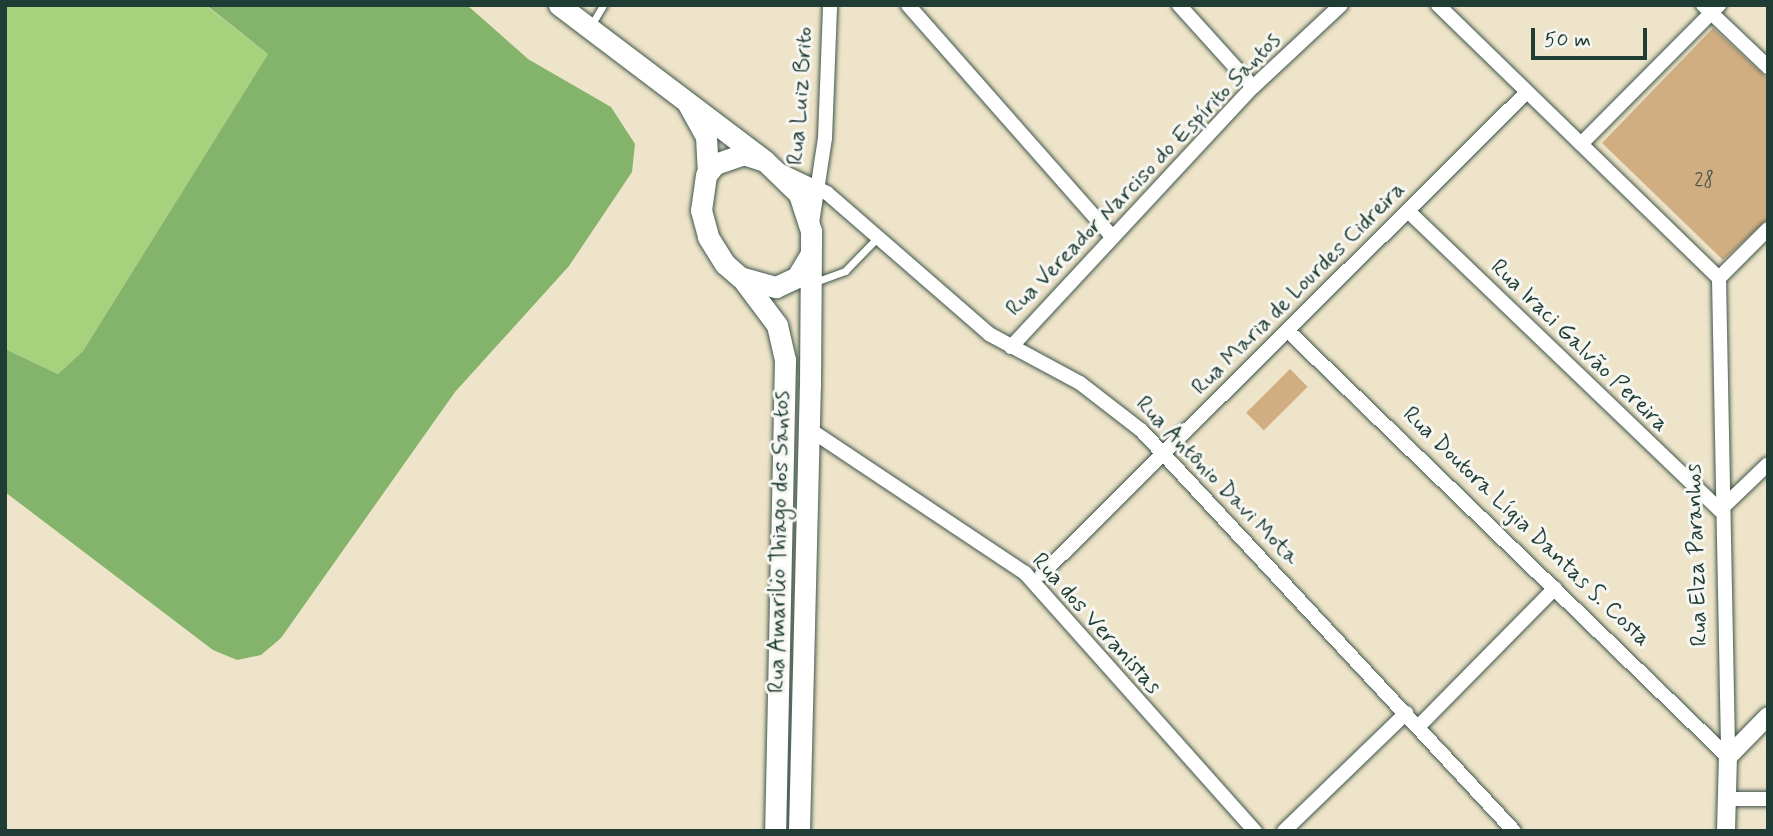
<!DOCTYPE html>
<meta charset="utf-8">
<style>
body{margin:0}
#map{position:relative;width:1773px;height:836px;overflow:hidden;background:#eee4c9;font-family:Mynerve,sans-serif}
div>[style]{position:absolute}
.green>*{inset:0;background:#a6d17d}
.forest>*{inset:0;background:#84b36c}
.building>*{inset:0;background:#d0ae82;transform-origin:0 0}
.roads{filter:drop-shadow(0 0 2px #3e564a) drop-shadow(0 0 2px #3e564a)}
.service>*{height:7px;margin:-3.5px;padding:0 3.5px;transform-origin:3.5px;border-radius:3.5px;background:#fff}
.minor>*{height:14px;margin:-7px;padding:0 7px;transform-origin:7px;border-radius:7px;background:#fff}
.tertiary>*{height:18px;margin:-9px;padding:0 9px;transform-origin:9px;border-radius:9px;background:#fff}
.secondary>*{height:21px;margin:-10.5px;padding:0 10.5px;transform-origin:10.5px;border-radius:10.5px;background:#fff}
span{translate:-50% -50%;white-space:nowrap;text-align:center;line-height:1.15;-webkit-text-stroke:6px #f6f6f2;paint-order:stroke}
.number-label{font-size:19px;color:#4b5948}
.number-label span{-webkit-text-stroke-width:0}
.street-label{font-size:23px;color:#1f3d34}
.frame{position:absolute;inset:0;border:7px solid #1f3d34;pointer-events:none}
.scale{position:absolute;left:1531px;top:28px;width:116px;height:32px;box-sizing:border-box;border:4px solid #1f3d34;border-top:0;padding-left:9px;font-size:21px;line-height:24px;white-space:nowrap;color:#1f3d34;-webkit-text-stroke:5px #f6f6f2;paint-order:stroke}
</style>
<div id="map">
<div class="green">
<i style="clip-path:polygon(5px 5px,205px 5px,268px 54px,83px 351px,58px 374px,5px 349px)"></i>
</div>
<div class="forest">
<i style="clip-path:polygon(206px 5px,467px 5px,528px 59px,611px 107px,635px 144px,632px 172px,569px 266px,455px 392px,281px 638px,261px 655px,237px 660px,213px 650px,5px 492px,5px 349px,58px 374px,83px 351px,268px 54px)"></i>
</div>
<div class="building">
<i style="clip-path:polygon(1713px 28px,1768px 79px,1768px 219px,1723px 260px,1602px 143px)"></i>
<i style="left:1290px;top:369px;width:25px;height:62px;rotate:45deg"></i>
</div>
<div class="roads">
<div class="service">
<i style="left:590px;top:27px;width:26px;rotate:-59deg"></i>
<i style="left:815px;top:282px;width:32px;rotate:-20deg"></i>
<i style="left:845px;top:271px;width:46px;rotate:-45.9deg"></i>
</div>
<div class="minor">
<i style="left:908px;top:5px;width:308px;rotate:48.6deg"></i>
<i style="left:1179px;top:5px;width:110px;rotate:47.9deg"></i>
<i style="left:1438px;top:5px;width:392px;rotate:44.2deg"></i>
<i style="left:1703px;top:5px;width:90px;rotate:43.6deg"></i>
<i style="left:1581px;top:144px;width:196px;rotate:-45.2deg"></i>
<i style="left:779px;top:170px;width:53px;rotate:25.6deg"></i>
<i style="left:827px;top:193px;width:215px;rotate:41deg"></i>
<i style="left:989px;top:334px;width:103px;rotate:28.3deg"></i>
<i style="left:1080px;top:383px;width:78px;rotate:37.7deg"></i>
<i style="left:1142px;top:431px;width:546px;rotate:47.08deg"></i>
<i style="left:1409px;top:212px;width:431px;rotate:43.8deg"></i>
<i style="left:1720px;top:510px;width:66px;rotate:-43.8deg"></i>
<i style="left:812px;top:223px;width:86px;rotate:-81.3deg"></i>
<i style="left:825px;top:138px;width:133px;rotate:-87.8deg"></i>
<i style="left:1719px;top:278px;width:479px;rotate:88.9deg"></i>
<i style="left:1719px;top:278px;width:69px;rotate:-45deg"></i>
<i style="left:1289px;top:332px;width:611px;rotate:44.07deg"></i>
<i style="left:1011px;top:347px;width:355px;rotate:-47.1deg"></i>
<i style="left:1253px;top:87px;width:120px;rotate:-43deg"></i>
<i style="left:809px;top:429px;width:260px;rotate:33.7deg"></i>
<i style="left:1025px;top:573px;width:346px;rotate:48.3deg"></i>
<i style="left:1042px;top:574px;width:682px;rotate:-44.82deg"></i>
<i style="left:1418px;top:727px;width:195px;rotate:-45.4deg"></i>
<i style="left:1727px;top:799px;width:41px"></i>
<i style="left:1284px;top:831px;width:170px;rotate:-44deg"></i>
</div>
<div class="tertiary">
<i style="left:1726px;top:831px;width:74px;rotate:-88.5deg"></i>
<i style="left:1728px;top:757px;width:57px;rotate:-45.7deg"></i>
</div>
<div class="secondary">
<i style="left:559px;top:5px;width:257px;rotate:37.1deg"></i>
<i style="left:688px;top:104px;width:37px;rotate:61deg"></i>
<i style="left:706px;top:136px;width:36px;rotate:87deg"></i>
<i style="left:744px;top:281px;width:55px;rotate:53.1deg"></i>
<i style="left:777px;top:325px;width:36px;rotate:77deg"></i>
<i style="left:785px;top:360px;width:471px;rotate:91.2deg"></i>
<i style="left:799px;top:831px;width:445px;rotate:-88.6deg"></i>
<i style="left:810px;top:386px;width:155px;rotate:-89.6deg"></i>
<i style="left:811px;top:231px;width:39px;rotate:-108deg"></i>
<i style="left:799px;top:194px;width:47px;rotate:-135.9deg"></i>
<i style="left:765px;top:161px;width:22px;rotate:-162deg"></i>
<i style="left:744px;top:154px;width:31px;rotate:161deg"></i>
<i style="left:715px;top:164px;width:14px;rotate:129deg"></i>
<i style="left:706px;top:175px;width:35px;rotate:98deg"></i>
<i style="left:701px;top:210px;width:28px;rotate:75deg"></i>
<i style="left:708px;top:237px;width:32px;rotate:58deg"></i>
<i style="left:725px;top:264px;width:20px;rotate:41deg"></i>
<i style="left:740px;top:277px;width:37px;rotate:16deg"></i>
<i style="left:776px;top:287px;width:23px;rotate:-25deg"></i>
<i style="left:797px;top:277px;width:26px;rotate:-59deg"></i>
</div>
</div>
<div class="number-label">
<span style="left:1704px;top:181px">28</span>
</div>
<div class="street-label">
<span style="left:801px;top:96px;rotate:-86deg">Rua Luiz Brito</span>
<span style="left:1144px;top:175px;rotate:-46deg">Rua Vereador Narciso do Espírito Santos</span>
<span style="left:1299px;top:289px;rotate:-45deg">Rua Maria de Lourdes Cidreira</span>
<span style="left:1579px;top:346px;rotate:44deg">Rua Iraci Galvão Pereira</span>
<span style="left:1217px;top:481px;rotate:46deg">Rua Antônio Davi Mota</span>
<span style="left:1526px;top:527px;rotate:44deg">Rua Doutora Lígia Dantas S. Costa</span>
<span style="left:780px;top:542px;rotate:-89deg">Rua Amarilio Thiago dos Santos</span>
<span style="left:1697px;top:555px;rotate:-92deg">Rua Elza Paranhos</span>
<span style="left:1096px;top:624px;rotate:48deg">Rua dos Veranistas</span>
</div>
<div class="frame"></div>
<div class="scale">50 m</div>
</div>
